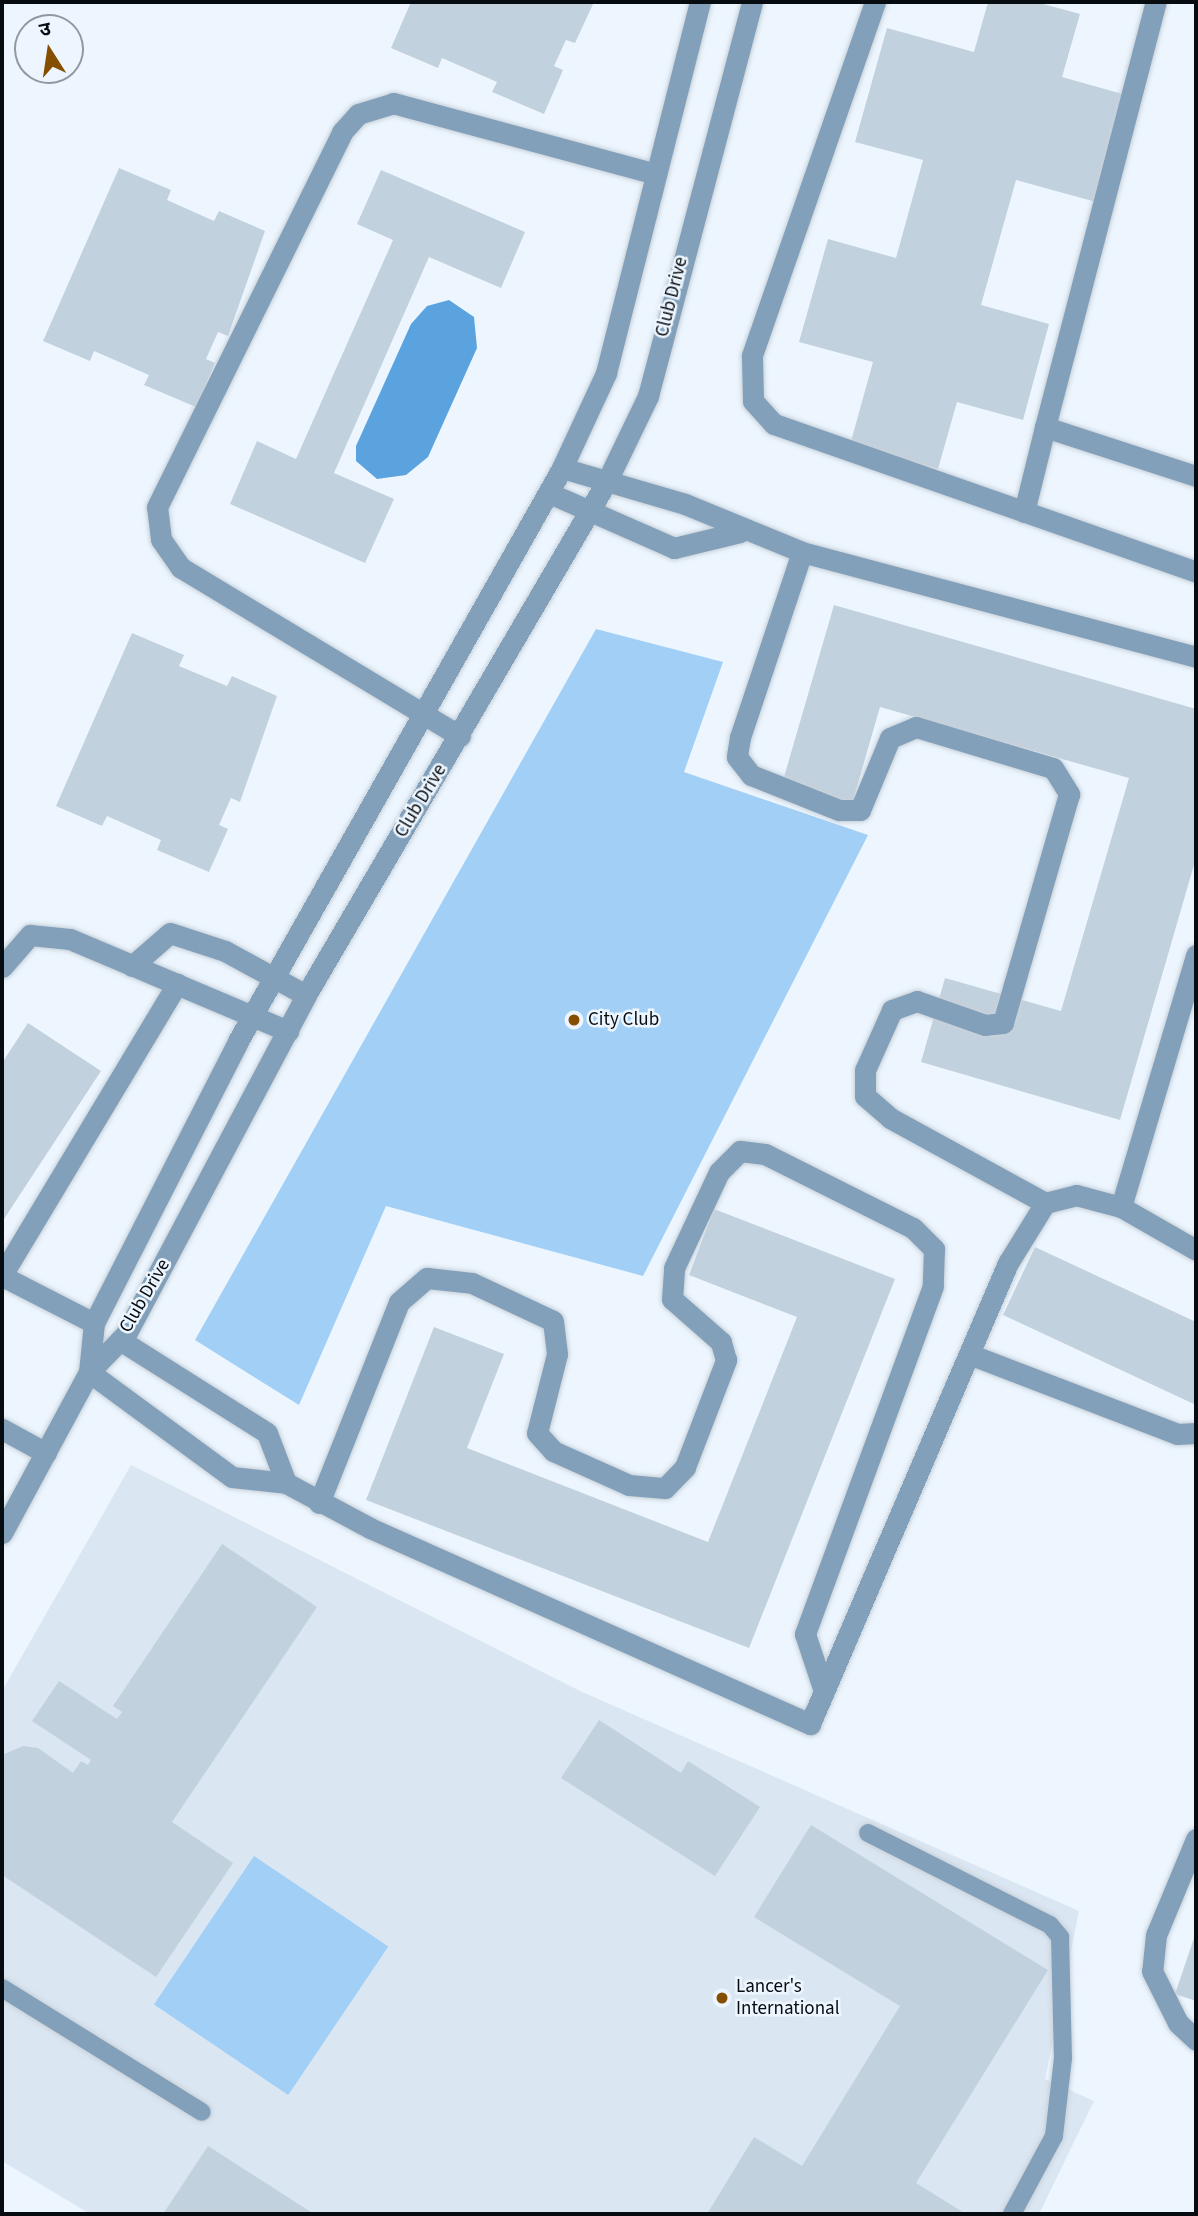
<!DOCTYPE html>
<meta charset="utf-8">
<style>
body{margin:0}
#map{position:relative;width:1198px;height:2216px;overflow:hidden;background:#edf6ff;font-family:"Source Sans 3","Noto Sans Devanagari",sans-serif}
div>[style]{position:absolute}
.built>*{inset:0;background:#dae6f2}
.green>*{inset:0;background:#a2cff6;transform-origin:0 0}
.water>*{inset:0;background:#5ba3df}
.building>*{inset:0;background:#c2d1de}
.roads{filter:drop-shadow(0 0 2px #c8d1d9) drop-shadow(0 0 2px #c8d1d9)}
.lane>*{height:18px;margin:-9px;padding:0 9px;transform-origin:9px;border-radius:9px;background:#83a0bb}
.street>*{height:21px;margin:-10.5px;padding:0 10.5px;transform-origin:10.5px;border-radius:10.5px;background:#83a0bb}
.dots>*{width:19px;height:19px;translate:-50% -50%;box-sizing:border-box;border:4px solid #edf6ff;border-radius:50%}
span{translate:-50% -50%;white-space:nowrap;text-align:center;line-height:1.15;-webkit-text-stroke:5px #edf6ff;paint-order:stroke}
.street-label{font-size:19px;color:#070c10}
.poi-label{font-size:19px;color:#070c10}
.left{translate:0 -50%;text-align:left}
.frame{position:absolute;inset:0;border:4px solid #070c10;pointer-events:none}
.north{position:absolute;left:14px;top:14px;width:70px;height:70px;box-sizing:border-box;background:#edf6ff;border:2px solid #91989f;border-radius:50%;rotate:348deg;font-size:19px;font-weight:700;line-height:28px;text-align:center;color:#070c10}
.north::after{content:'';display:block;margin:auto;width:24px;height:32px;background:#864f00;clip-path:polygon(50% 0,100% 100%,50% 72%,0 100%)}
</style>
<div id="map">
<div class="built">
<i style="clip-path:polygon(131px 1465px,580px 1691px,1079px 1911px,1045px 2079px,1094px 2101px,1039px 2214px,90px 2214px,2px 2161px,2px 1691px)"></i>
</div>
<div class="green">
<i style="clip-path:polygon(596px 629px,723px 662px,684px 772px,868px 835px,643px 1276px,386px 1206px,299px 1405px,195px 1340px)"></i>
<i style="left:254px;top:1856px;width:162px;height:179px;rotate:34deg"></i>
</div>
<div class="water">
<i style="clip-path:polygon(449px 300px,474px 317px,477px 348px,428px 457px,406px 475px,377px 479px,356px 461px,356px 446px,411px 324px,427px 306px)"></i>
</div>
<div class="building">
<i style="clip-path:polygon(411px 2px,594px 2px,575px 43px,566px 40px,554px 66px,563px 70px,544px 114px,492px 92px,497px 82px,442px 58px,438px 68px,391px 48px)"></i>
<i style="clip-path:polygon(988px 2px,1036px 2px,1080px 14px,1062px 77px,1126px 95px,1096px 202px,1016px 180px,981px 305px,1049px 324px,1023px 420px,957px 402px,938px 469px,850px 445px,873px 362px,799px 342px,828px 239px,896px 258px,923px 160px,855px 142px,887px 28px,974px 52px)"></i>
<i style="clip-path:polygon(119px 168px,171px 190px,167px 200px,214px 221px,219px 211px,265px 231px,228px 336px,218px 332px,206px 359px,215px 363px,196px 407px,144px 385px,149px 375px,94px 351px,90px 361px,43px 341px)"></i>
<i style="clip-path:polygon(381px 170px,525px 232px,501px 288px,429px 257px,334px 473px,394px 499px,365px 563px,230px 504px,257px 441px,296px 459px,393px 240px,357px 224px)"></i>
<i style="clip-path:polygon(834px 605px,1196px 709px,1196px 858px,1120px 1120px,921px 1062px,945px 978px,1061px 1011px,1129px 778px,880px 707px,852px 804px,782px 784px)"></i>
<i style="clip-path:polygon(132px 633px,184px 655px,179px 666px,227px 686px,232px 676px,277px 696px,240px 802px,231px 798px,219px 825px,228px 829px,209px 872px,157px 850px,161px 840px,107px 816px,102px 826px,56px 806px)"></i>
<i style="clip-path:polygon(28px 1023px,101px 1071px,2px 1222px,2px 1063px)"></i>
<i style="clip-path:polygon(714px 1209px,895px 1279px,749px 1648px,366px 1500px,434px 1327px,504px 1354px,467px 1448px,708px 1542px,797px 1317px,689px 1275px)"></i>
<i style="clip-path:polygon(1035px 1247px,1196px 1322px,1196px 1405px,1003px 1315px)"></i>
<i style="clip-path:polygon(222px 1544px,317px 1607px,172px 1822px,233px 1863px,156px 1977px,2px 1875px,2px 1755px,23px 1746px,38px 1748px,73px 1773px,81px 1761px,88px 1765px,91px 1760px,32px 1721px,59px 1681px,117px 1719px,122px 1712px,113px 1706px)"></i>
<i style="clip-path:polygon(599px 1720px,681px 1773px,688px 1761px,760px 1807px,715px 1876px,561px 1778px)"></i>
<i style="clip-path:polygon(811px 1825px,1048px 1970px,916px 2183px,966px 2214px,707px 2214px,754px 2137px,802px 2166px,900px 2006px,754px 1917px)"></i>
<i style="clip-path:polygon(1196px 1932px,1196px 2001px,1175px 1994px)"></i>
<i style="clip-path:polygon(208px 2146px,314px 2214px,163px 2214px)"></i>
</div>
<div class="roads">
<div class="lane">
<i style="left:868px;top:1833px;width:204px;rotate:26.8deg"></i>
<i style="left:1050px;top:1925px;width:16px;rotate:50deg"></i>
<i style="left:1060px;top:1937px;width:121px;rotate:88.6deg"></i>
<i style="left:1063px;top:2058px;width:79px;rotate:96.6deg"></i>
<i style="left:1054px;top:2136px;width:89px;rotate:118.3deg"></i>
<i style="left:2px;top:1988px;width:235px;rotate:31.8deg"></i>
</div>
<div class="street">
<i style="left:875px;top:2px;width:375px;rotate:109.2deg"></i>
<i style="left:752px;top:356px;width:45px;rotate:88.7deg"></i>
<i style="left:753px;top:401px;width:31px;rotate:48deg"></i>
<i style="left:774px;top:424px;width:447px;rotate:19.3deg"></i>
<i style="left:1045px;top:427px;width:439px;rotate:-75.4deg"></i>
<i style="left:562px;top:468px;width:128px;rotate:16.3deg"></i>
<i style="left:685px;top:504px;width:126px;rotate:22.3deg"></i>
<i style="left:802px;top:552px;width:408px;rotate:14.9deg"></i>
<i style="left:549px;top:493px;width:137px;rotate:23.7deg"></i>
<i style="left:674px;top:548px;width:68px;rotate:-13.6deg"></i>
<i style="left:1024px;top:512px;width:88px;rotate:-76.1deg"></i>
<i style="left:1045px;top:427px;width:159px;rotate:18deg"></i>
<i style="left:802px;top:552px;width:195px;rotate:108.5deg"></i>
<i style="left:740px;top:737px;width:20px;rotate:99deg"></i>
<i style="left:737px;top:757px;width:23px;rotate:52deg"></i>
<i style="left:751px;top:775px;width:95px;rotate:21.7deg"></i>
<i style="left:839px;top:810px;width:21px"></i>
<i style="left:860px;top:810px;width:78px;rotate:-67.4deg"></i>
<i style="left:890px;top:738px;width:28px;rotate:-23deg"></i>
<i style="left:916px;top:727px;width:143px;rotate:16.7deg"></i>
<i style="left:1053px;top:768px;width:31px;rotate:58deg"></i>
<i style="left:1069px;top:794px;width:238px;rotate:106.1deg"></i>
<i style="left:1003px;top:1023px;width:18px;rotate:174deg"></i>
<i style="left:985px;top:1025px;width:72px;rotate:-160.6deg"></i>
<i style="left:917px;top:1001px;width:27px;rotate:160deg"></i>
<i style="left:892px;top:1010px;width:66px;rotate:114.2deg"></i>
<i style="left:865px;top:1070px;width:26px;rotate:90deg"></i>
<i style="left:865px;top:1096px;width:33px;rotate:41deg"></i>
<i style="left:890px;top:1118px;width:177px;rotate:28.7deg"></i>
<i style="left:460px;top:736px;width:326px;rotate:-148.9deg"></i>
<i style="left:181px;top:568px;width:35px;rotate:-125deg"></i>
<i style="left:161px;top:539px;width:32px;rotate:-97deg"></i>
<i style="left:157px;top:507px;width:418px;rotate:-63.7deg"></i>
<i style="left:342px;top:132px;width:24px;rotate:-48deg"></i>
<i style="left:358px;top:114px;width:37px;rotate:-17deg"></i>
<i style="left:393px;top:103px;width:272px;rotate:15.1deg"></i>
<i style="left:132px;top:966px;width:50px;rotate:-41deg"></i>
<i style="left:170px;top:933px;width:58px;rotate:18.1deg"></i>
<i style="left:225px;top:951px;width:92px;rotate:28.5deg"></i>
<i style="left:2px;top:967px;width:43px;rotate:-48.8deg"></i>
<i style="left:30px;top:935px;width:40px;rotate:5.7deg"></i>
<i style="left:70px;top:939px;width:237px;rotate:22.9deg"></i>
<i style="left:1121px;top:1207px;width:263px;rotate:-73.4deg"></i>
<i style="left:2px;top:1275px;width:340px;rotate:-59deg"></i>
<i style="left:4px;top:1277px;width:101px;rotate:27.1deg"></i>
<i style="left:120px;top:1340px;width:174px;rotate:32.3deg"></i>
<i style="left:267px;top:1433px;width:53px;rotate:69.2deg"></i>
<i style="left:969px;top:1354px;width:223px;rotate:21deg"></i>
<i style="left:1177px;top:1434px;width:19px;rotate:-3deg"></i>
<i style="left:89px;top:1372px;width:177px;rotate:36.3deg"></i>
<i style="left:232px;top:1477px;width:54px;rotate:6.3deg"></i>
<i style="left:286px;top:1483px;width:95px;rotate:28.2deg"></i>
<i style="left:370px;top:1528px;width:482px;rotate:24deg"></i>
<i style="left:810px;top:1724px;width:502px;rotate:-66.76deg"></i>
<i style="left:1008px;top:1263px;width:70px;rotate:-58.3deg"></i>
<i style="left:1045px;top:1203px;width:32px;rotate:-14deg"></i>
<i style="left:1076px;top:1195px;width:47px;rotate:14.9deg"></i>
<i style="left:1121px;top:1207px;width:86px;rotate:29.8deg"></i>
<i style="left:89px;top:1372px;width:49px;rotate:-84.2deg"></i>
<i style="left:94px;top:1323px;width:317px;rotate:-62.9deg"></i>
<i style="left:238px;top:1041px;width:658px;rotate:-60.51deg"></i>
<i style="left:562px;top:468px;width:105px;rotate:-65.1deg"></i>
<i style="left:606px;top:373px;width:383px;rotate:-75.8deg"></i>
<i style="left:2px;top:1429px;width:50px;rotate:28.6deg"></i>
<i style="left:319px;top:1503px;width:216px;rotate:-68.3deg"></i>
<i style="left:399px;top:1302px;width:37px;rotate:-41deg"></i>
<i style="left:427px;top:1278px;width:45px;rotate:6.3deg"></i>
<i style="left:472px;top:1283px;width:89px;rotate:25.1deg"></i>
<i style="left:553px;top:1321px;width:33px;rotate:83deg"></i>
<i style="left:557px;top:1354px;width:81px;rotate:104.2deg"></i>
<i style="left:537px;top:1433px;width:24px;rotate:48deg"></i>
<i style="left:553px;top:1451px;width:83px;rotate:24.1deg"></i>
<i style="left:629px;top:1485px;width:36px;rotate:5deg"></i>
<i style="left:665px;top:1488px;width:29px;rotate:-46deg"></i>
<i style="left:685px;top:1467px;width:115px;rotate:-69deg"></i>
<i style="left:726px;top:1360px;width:19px;rotate:-106deg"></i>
<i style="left:721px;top:1342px;width:65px;rotate:-138.7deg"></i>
<i style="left:672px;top:1299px;width:31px;rotate:-86deg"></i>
<i style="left:674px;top:1268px;width:106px;rotate:-64.9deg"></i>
<i style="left:719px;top:1172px;width:30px;rotate:-45deg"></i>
<i style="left:740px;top:1151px;width:25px;rotate:7deg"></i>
<i style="left:765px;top:1154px;width:165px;rotate:26.6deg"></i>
<i style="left:913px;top:1228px;width:30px;rotate:45deg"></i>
<i style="left:934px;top:1249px;width:37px;rotate:92deg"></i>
<i style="left:933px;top:1286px;width:371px;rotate:110.2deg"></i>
<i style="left:805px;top:1634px;width:60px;rotate:71.6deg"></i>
<i style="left:2px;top:1533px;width:183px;rotate:-61.6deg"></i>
<i style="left:89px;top:1372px;width:53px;rotate:-45.8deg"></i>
<i style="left:126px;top:1334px;width:384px;rotate:-62deg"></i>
<i style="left:306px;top:995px;width:596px;rotate:-59.65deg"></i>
<i style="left:607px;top:481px;width:94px;rotate:-64.2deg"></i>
<i style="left:648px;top:396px;width:407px;rotate:-75.2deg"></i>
<i style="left:1196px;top:1839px;width:104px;rotate:112.6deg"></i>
<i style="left:1156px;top:1935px;width:36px;rotate:96deg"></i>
<i style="left:1152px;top:1971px;width:58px;rotate:63.4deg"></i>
<i style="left:1178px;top:2023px;width:25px;rotate:43deg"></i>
</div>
</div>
<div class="dots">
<i style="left:574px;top:1020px;background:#864f00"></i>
<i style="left:722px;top:1998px;background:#864f00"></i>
</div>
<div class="street-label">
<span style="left:672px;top:297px;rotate:-76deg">Club Drive</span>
<span style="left:421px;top:801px;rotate:-59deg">Club Drive</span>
<span style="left:145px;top:1296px;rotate:-60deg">Club Drive</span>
</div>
<div class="poi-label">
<span class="left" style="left:588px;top:1020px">City Club</span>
<span class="left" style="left:736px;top:1998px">Lancer's<br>International</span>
</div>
<div class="frame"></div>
<div class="north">उ</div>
</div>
